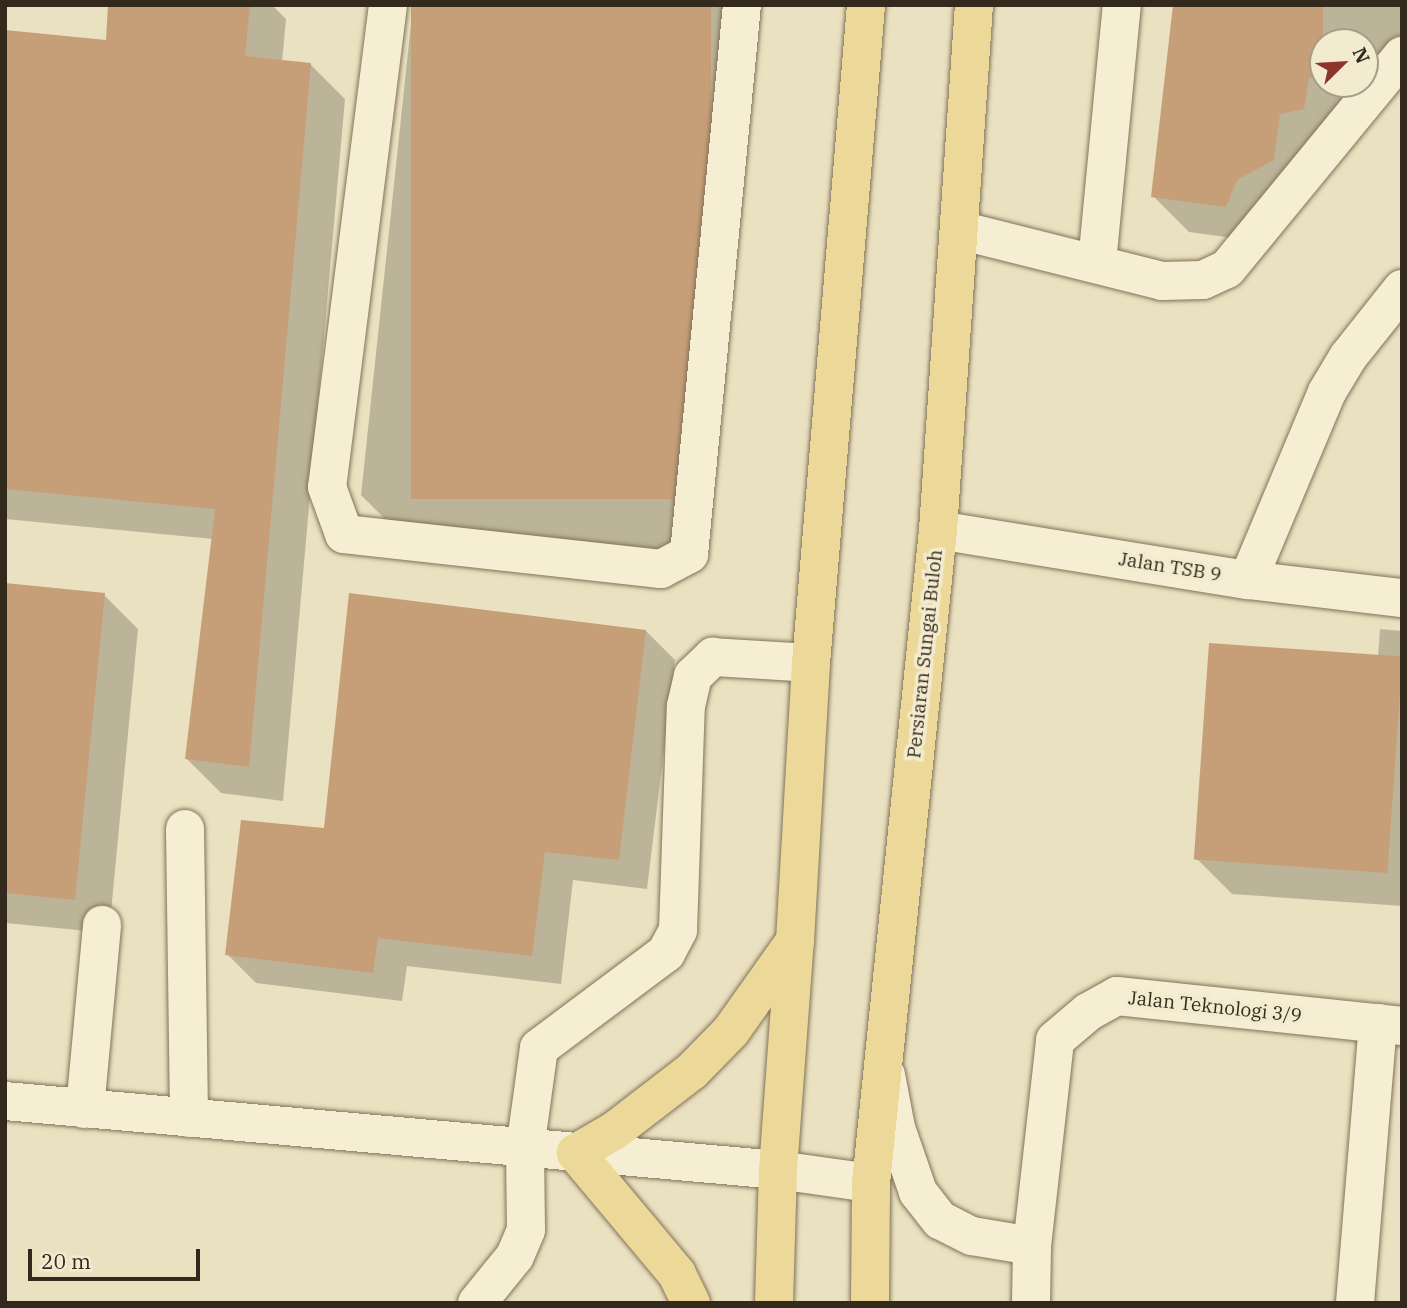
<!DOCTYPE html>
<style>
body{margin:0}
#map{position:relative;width:1407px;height:1308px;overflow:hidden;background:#eae1c0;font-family:"IBM Plex Serif",serif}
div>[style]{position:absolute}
.shadow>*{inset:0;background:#0003}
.building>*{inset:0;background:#c69f78;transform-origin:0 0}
.roads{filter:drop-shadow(0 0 2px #827259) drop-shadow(0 0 2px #827259)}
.minor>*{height:38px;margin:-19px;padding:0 19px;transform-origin:19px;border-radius:19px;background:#f6eed3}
.major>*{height:38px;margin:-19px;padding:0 19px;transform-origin:19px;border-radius:19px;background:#ecd999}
span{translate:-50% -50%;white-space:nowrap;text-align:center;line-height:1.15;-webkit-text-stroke:7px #f2ebcf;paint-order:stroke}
.street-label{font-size:19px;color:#33291d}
.frame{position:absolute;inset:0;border:7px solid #33291d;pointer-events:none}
.north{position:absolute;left:1309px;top:28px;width:70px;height:70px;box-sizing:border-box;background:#f2ebcf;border:2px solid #a69d88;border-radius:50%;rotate:66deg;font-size:19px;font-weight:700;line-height:28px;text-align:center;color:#33291d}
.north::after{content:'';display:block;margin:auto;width:24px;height:32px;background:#8d342d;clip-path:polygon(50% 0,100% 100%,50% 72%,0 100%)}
.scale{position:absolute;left:28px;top:1249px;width:172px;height:32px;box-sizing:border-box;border:4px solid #33291d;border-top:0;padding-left:9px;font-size:21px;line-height:24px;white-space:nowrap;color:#33291d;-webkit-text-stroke:5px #f2ebcf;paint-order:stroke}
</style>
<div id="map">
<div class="shadow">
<i style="clip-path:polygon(110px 5px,272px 5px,286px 19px,282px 62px,310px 64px,345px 99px,283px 801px,221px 793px,187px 759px,213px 539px,5px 519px,5px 32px,107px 42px)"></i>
<i style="clip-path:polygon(413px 5px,750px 5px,691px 564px,397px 531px,361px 495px)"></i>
<i style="clip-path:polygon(evenodd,1175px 5px,1402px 5px,1402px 74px,1262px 242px,1189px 232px,1153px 196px,1175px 5px,1323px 42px,1365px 42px,1365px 84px,1323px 84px,1323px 42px)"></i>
<i style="clip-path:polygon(5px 585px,104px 595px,138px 629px,109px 933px,5px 923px)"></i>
<i style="clip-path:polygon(1380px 629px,1402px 631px,1402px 906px,1232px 894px,1196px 858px,1378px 657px)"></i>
<i style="clip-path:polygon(646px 631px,675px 660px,647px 889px,573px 880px,561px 984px,407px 966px,402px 1001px,256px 983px,227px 954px,326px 830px)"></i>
</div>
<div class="building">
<i style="clip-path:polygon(108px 5px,250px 5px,245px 56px,311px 63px,249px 767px,185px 759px,215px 509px,5px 489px,5px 30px,106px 40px)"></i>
<i style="left:411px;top:5px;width:300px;height:494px"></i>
<i style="clip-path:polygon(1173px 5px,1323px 5px,1323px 80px,1309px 78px,1304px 109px,1280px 114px,1274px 160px,1237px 180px,1226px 207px,1151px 197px)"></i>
<i style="clip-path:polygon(5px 583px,105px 593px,75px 900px,5px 893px)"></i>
<i style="clip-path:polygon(349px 593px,646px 630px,619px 860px,545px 852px,532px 956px,378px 938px,373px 973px,225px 955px,241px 820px,324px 828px)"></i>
<i style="left:1209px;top:643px;width:194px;height:217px;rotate:4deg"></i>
</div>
<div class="roads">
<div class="minor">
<i style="left:388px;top:5px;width:486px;rotate:97.2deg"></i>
<i style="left:327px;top:487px;width:50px;rotate:70.1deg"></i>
<i style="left:344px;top:534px;width:319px;rotate:6.3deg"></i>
<i style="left:661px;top:569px;width:32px;rotate:-28deg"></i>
<i style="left:689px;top:554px;width:552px;rotate:-84.49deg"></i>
<i style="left:959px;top:230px;width:209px;rotate:14.1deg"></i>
<i style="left:1162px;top:281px;width:41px;rotate:-1.4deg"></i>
<i style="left:1203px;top:280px;width:26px;rotate:-25deg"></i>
<i style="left:1227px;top:269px;width:276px;rotate:-50.6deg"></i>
<i style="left:1097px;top:263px;width:259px;rotate:-84.5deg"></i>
<i style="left:938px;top:530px;width:314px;rotate:9.2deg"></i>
<i style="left:1248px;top:580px;width:155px;rotate:6.7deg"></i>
<i style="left:1248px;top:580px;width:204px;rotate:-67.2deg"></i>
<i style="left:1327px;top:392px;width:41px;rotate:-59deg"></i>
<i style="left:1348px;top:357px;width:87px;rotate:-51.5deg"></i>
<i style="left:185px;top:829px;width:289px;rotate:89.2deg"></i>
<i style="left:886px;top:1075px;width:54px;rotate:79.3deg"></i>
<i style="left:896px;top:1128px;width:68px;rotate:71deg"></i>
<i style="left:918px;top:1192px;width:36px;rotate:52deg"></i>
<i style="left:940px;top:1220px;width:36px;rotate:27deg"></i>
<i style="left:972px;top:1236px;width:61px;rotate:9.5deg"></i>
<i style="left:5px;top:1101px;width:776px;rotate:5.1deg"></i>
<i style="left:778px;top:1170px;width:94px;rotate:8deg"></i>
<i style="left:85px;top:1109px;width:185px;rotate:-84.7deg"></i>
<i style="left:477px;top:1303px;width:60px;rotate:-51deg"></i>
<i style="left:515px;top:1256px;width:28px;rotate:-67deg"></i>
<i style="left:526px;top:1230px;width:81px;rotate:-90.7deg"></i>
<i style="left:525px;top:1149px;width:102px;rotate:-82.1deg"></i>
<i style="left:539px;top:1048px;width:159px;rotate:-36.8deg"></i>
<i style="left:666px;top:953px;width:26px;rotate:-62deg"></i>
<i style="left:678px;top:930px;width:224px;rotate:-88deg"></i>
<i style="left:686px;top:706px;width:31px;rotate:-77deg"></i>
<i style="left:693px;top:676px;width:28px;rotate:-44deg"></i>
<i style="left:713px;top:657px;width:98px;rotate:3.5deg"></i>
<i style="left:1031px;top:1303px;width:57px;rotate:-89deg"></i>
<i style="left:1032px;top:1246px;width:207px;rotate:-83.6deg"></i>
<i style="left:1055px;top:1040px;width:43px;rotate:-40.3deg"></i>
<i style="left:1088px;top:1012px;width:33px;rotate:-29deg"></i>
<i style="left:1117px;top:996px;width:287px;rotate:6deg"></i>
<i style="left:1355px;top:1303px;width:281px;rotate:-85.3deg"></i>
</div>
<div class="major">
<i style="left:691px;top:1303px;width:32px;rotate:-116deg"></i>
<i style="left:677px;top:1274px;width:158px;rotate:-129.9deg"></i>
<i style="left:576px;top:1153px;width:44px;rotate:-30.1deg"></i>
<i style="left:614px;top:1131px;width:98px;rotate:-37.6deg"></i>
<i style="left:692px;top:1071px;width:56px;rotate:-45.7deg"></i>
<i style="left:731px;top:1031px;width:110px;rotate:-54.6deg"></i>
<i style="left:774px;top:1303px;width:133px;rotate:-88.3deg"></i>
<i style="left:778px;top:1170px;width:230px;rotate:-85.8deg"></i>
<i style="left:795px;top:941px;width:278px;rotate:-86.7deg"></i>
<i style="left:811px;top:663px;width:660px;rotate:-85.22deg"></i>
<i style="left:870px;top:1303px;width:120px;rotate:-89.5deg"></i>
<i style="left:871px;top:1183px;width:656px;rotate:-84.14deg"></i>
<i style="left:938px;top:530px;width:526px;rotate:-86.08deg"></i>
</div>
</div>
<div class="street-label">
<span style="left:1170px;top:567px;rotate:9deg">Jalan TSB 9</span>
<span style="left:925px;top:654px;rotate:-84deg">Persiaran Sungai Buloh</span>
<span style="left:1215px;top:1007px;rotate:6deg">Jalan Teknologi 3/9</span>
</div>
<div class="frame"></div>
<div class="north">N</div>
<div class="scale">20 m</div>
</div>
